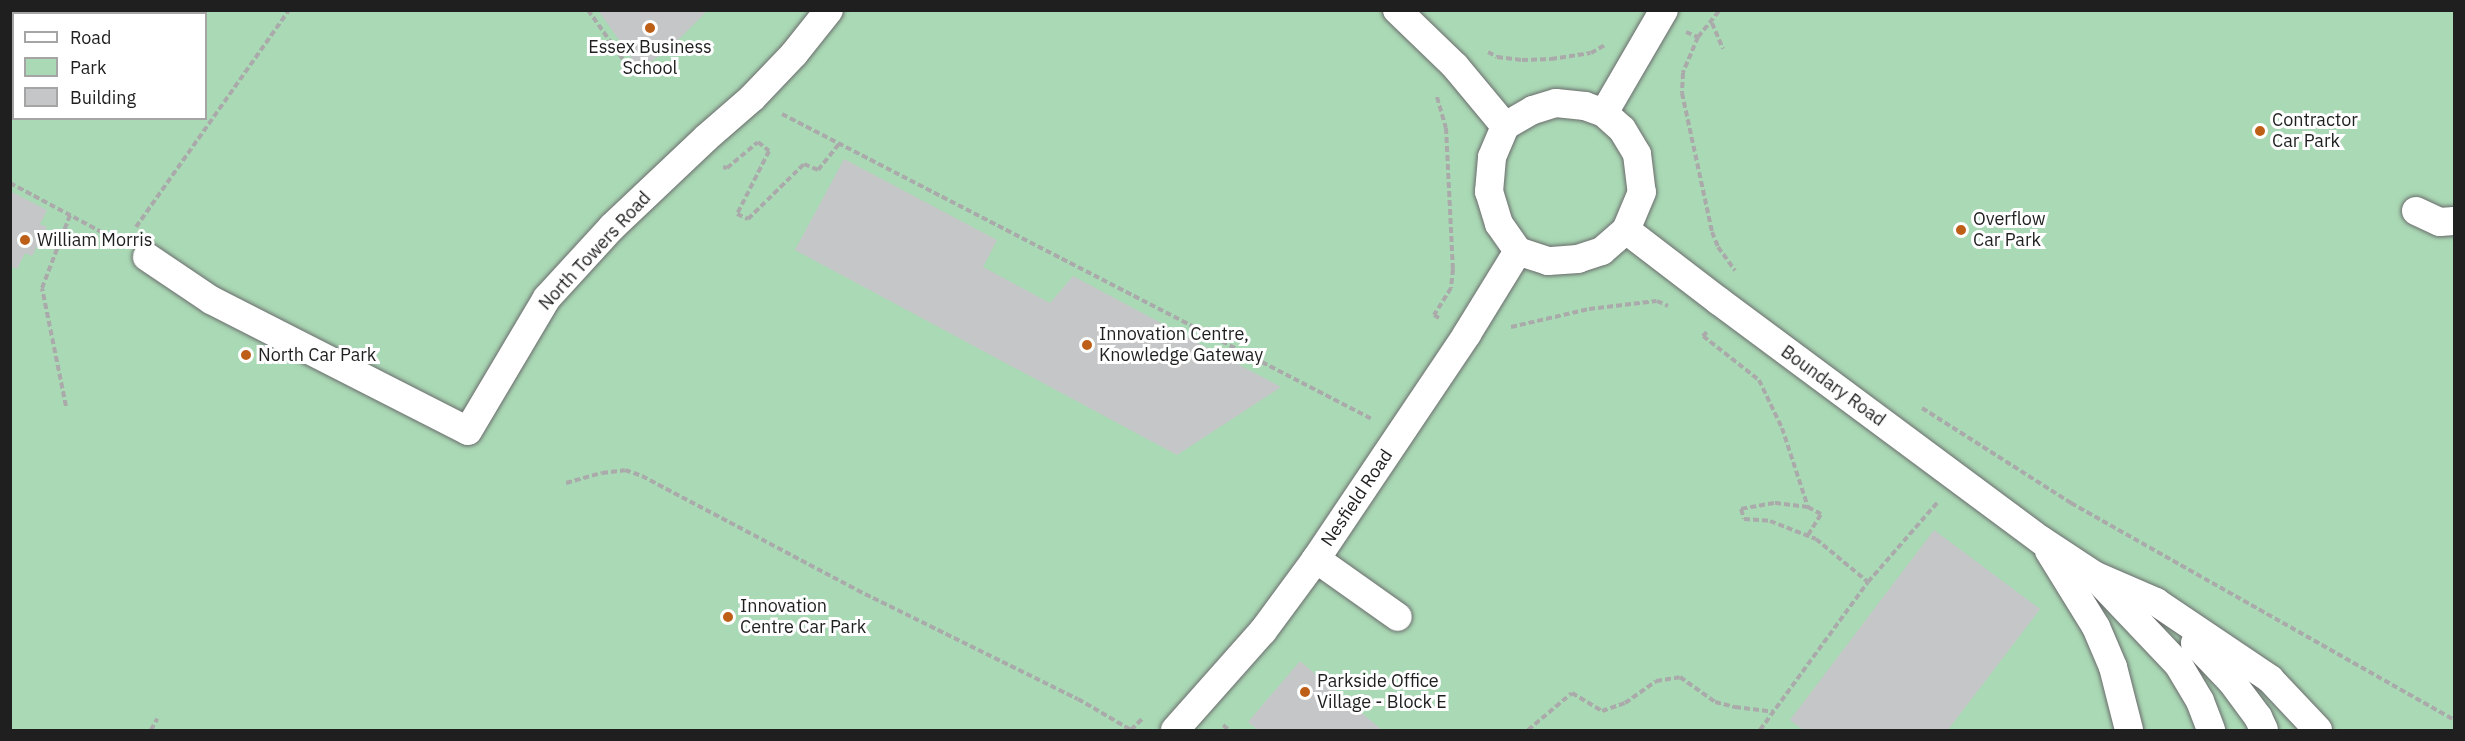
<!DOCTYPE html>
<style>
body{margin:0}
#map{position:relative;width:2465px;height:741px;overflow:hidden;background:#f3f4f5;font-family:"IBM Plex Sans",sans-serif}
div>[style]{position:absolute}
.green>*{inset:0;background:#aad9b5}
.building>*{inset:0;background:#c5c6c7}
.path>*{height:4px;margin-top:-2px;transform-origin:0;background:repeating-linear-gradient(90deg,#aaaaab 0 6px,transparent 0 9px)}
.roads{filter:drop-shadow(0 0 2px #6a6b6c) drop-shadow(0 0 2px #6a6b6c)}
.street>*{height:28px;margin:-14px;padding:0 14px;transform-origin:14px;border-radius:14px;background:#fff}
.dots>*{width:16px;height:16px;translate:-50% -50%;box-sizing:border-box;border:3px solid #fff;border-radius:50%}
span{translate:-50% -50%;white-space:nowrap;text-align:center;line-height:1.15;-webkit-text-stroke:6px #fff;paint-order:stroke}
.poi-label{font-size:18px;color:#1f1f20}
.left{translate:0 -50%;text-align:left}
.street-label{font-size:18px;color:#1f1f20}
.frame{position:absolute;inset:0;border:12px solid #1f1f20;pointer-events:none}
.legend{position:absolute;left:12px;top:12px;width:195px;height:108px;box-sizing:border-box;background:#fff;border:2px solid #a5a5a6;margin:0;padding:8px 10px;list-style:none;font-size:18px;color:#1f1f20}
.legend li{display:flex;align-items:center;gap:12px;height:30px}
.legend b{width:30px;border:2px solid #a5a5a6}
</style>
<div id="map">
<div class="green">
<i style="clip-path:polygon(evenodd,11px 11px,2454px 11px,2454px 730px,11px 730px,11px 11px,14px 14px,206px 14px,206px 118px,14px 118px,14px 14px)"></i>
</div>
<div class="building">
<i style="clip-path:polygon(598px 10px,708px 10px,672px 46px,640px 70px)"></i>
<i style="clip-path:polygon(844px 159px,997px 240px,983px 267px,1050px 303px,1073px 276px,1281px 387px,1177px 455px,795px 250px)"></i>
<i style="clip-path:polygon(10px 191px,47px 210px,40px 224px,47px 227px,32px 256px,25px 253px,17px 269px,10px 266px)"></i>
<i style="clip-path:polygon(1934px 530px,2040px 609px,1948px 730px,1803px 730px,1790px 720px)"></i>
<i style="clip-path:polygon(1300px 661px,1382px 730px,1258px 730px,1248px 722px)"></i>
</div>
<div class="path">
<i style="left:588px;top:10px;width:67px;rotate:54.7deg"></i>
<i style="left:1712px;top:23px;width:28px;rotate:67deg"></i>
<i style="left:1686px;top:32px;width:13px;rotate:23deg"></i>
<i style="left:1698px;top:37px;width:39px;rotate:113deg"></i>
<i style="left:1683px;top:73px;width:20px;rotate:93deg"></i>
<i style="left:1682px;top:93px;width:142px;rotate:77.8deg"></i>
<i style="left:1712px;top:232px;width:16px;rotate:68deg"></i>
<i style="left:1718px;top:247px;width:29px;rotate:54deg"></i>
<i style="left:1698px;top:37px;width:35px;rotate:-51deg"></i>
<i style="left:1488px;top:52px;width:10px;rotate:29deg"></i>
<i style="left:1497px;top:57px;width:25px;rotate:7deg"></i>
<i style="left:1522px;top:60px;width:29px;rotate:-2deg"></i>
<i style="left:1551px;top:59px;width:40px;rotate:-8.5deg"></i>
<i style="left:1591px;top:53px;width:16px;rotate:-30deg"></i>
<i style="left:1437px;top:97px;width:32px;rotate:74deg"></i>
<i style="left:1446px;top:128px;width:141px;rotate:87.2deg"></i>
<i style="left:1453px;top:269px;width:19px;rotate:96deg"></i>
<i style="left:1451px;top:288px;width:32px;rotate:122deg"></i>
<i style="left:1434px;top:315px;width:6px;rotate:31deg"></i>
<i style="left:782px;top:114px;width:664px;rotate:27.34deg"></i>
<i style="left:723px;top:167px;width:4px;rotate:14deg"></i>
<i style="left:727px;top:168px;width:40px;rotate:-40deg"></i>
<i style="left:758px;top:142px;width:14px;rotate:39deg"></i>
<i style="left:769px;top:151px;width:71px;rotate:116.9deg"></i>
<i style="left:737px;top:214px;width:12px;rotate:24deg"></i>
<i style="left:748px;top:219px;width:78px;rotate:-44.5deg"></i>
<i style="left:804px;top:164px;width:15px;rotate:23deg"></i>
<i style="left:818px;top:170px;width:33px;rotate:-51deg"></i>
<i style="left:10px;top:183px;width:125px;rotate:28.2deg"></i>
<i style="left:136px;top:227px;width:266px;rotate:-54.8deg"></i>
<i style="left:1511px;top:327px;width:80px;rotate:-13deg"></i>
<i style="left:1589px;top:309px;width:68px;rotate:-6.7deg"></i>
<i style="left:1657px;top:301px;width:12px;rotate:24deg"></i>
<i style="left:1707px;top:332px;width:6px;rotate:135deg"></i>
<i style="left:1703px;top:336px;width:71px;rotate:38.2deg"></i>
<i style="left:1759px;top:380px;width:53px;rotate:64.4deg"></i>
<i style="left:1782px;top:428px;width:83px;rotate:71.8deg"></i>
<i style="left:1808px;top:507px;width:34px;rotate:-173deg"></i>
<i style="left:1774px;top:503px;width:34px;rotate:170deg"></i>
<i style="left:1741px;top:509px;width:10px;rotate:73deg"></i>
<i style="left:1744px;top:519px;width:26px;rotate:4deg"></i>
<i style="left:1770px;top:521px;width:49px;rotate:21.4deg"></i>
<i style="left:1816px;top:539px;width:67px;rotate:39.6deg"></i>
<i style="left:66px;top:406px;width:120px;rotate:-101.5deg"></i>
<i style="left:42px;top:288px;width:78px;rotate:-69deg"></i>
<i style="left:1922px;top:408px;width:177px;rotate:32.5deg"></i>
<i style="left:2071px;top:503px;width:440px;rotate:29.5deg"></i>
<i style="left:566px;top:483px;width:37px;rotate:-16deg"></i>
<i style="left:602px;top:473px;width:23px;rotate:-7deg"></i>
<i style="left:625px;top:470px;width:18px;rotate:19deg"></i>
<i style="left:642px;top:476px;width:243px;rotate:27.9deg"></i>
<i style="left:857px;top:590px;width:246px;rotate:26.3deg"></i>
<i style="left:1078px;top:699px;width:61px;rotate:30.3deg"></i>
<i style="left:1131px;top:730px;width:18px;rotate:-45deg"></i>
<i style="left:1808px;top:535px;width:25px;rotate:-58deg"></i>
<i style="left:1821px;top:514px;width:15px;rotate:-152deg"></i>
<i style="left:1223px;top:725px;width:8px;rotate:40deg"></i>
<i style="left:151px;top:730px;width:13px;rotate:-61deg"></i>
<i style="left:1528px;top:730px;width:57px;rotate:-40.1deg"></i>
<i style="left:1572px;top:693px;width:35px;rotate:31deg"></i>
<i style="left:1602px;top:711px;width:24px;rotate:-19deg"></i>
<i style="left:1625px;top:703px;width:38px;rotate:-35deg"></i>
<i style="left:1656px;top:681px;width:24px;rotate:-9deg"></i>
<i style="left:1680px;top:677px;width:43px;rotate:35.5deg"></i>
<i style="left:1715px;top:702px;width:21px;rotate:14deg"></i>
<i style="left:1735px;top:707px;width:39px;rotate:7deg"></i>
<i style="left:1760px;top:730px;width:183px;rotate:-53.9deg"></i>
<i style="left:1868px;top:582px;width:105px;rotate:-48.9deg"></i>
</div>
<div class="roads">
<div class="street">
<i style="left:1397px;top:10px;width:81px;rotate:44deg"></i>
<i style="left:1455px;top:66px;width:78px;rotate:50.2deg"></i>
<i style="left:1556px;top:103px;width:29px;rotate:6deg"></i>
<i style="left:1585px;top:106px;width:20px;rotate:20deg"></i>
<i style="left:1604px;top:113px;width:24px;rotate:42deg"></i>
<i style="left:1622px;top:129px;width:29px;rotate:59deg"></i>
<i style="left:1637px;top:154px;width:38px;rotate:83deg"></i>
<i style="left:1642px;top:192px;width:41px;rotate:112.8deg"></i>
<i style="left:1626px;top:230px;width:32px;rotate:139deg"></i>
<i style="left:1602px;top:251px;width:25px;rotate:162deg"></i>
<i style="left:1578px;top:259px;width:30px;rotate:176deg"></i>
<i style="left:1548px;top:261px;width:32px;rotate:-162deg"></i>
<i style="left:1518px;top:251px;width:33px;rotate:-125deg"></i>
<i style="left:1499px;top:224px;width:34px;rotate:-107deg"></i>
<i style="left:1489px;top:192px;width:35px;rotate:-85deg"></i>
<i style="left:1492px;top:157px;width:34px;rotate:-67deg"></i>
<i style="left:1505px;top:126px;width:32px;rotate:-30deg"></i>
<i style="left:1533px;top:110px;width:24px;rotate:-17deg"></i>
<i style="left:1604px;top:113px;width:119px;rotate:-59.8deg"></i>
<i style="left:2416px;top:211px;width:26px;rotate:25deg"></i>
<i style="left:2440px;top:222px;width:14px;rotate:-4deg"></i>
<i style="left:1626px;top:230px;width:117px;rotate:37.4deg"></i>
<i style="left:1719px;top:301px;width:401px;rotate:36.6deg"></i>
<i style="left:2041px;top:540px;width:64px;rotate:33.4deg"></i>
<i style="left:2094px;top:575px;width:68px;rotate:23.5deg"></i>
<i style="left:2156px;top:602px;width:138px;rotate:34deg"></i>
<i style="left:2270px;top:679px;width:70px;rotate:46.7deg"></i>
<i style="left:147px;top:257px;width:77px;rotate:33.9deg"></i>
<i style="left:211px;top:300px;width:288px;rotate:27deg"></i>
<i style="left:468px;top:431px;width:155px;rotate:-59.3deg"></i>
<i style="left:547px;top:298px;width:96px;rotate:-47.5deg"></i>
<i style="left:612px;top:227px;width:129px;rotate:-43.4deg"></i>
<i style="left:706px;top:138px;width:61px;rotate:-41deg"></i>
<i style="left:752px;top:98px;width:61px;rotate:-46.3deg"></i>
<i style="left:794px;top:54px;width:56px;rotate:-51.5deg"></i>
<i style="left:2049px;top:551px;width:89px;rotate:58.3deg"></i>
<i style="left:2096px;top:627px;width:43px;rotate:67deg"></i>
<i style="left:2113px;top:667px;width:65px;rotate:75.7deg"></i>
<i style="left:1316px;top:559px;width:100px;rotate:35.3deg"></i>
<i style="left:2101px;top:583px;width:112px;rotate:46.5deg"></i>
<i style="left:2178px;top:664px;width:43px;rotate:59.3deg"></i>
<i style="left:2200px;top:701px;width:31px;rotate:69deg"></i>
<i style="left:2195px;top:643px;width:54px;rotate:46.5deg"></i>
<i style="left:2232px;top:682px;width:44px;rotate:53.4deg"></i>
<i style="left:2258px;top:717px;width:14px;rotate:65deg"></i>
<i style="left:1175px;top:730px;width:132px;rotate:-48.4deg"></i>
<i style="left:1263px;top:631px;width:89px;rotate:-53.6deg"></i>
<i style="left:1316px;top:559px;width:271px;rotate:-56.1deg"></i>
<i style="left:1467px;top:334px;width:97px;rotate:-58.4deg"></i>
</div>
</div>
<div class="dots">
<i style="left:650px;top:28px;background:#be5f18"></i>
<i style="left:2260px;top:131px;background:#be5f18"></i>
<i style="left:1961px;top:230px;background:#be5f18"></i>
<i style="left:25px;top:240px;background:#be5f18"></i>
<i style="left:1087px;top:345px;background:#be5f18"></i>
<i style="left:246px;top:355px;background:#be5f18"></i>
<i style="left:728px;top:617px;background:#be5f18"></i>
<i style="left:1305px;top:692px;background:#be5f18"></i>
</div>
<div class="poi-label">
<span style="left:650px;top:58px">Essex Business<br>School</span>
<span class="left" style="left:2272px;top:131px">Contractor<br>Car Park</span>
<span class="left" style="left:1973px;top:230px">Overflow<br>Car Park</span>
<span class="left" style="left:37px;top:240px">William Morris</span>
<span class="left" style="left:1099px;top:345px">Innovation Centre,<br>Knowledge Gateway</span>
<span class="left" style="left:258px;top:355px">North Car Park</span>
<span class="left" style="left:740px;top:617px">Innovation<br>Centre Car Park</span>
<span class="left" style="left:1317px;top:692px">Parkside Office<br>Village - Block E</span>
</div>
<div class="street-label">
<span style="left:595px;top:251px;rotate:-47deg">North Towers Road</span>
<span style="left:1833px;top:386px;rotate:36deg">Boundary Road</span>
<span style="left:1357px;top:498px;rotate:-56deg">Nesfield Road</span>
</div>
<div class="frame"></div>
<ul class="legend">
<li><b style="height:8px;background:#fff"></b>Road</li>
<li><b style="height:16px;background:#aad9b5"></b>Park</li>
<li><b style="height:16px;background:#c5c6c7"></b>Building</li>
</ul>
</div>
